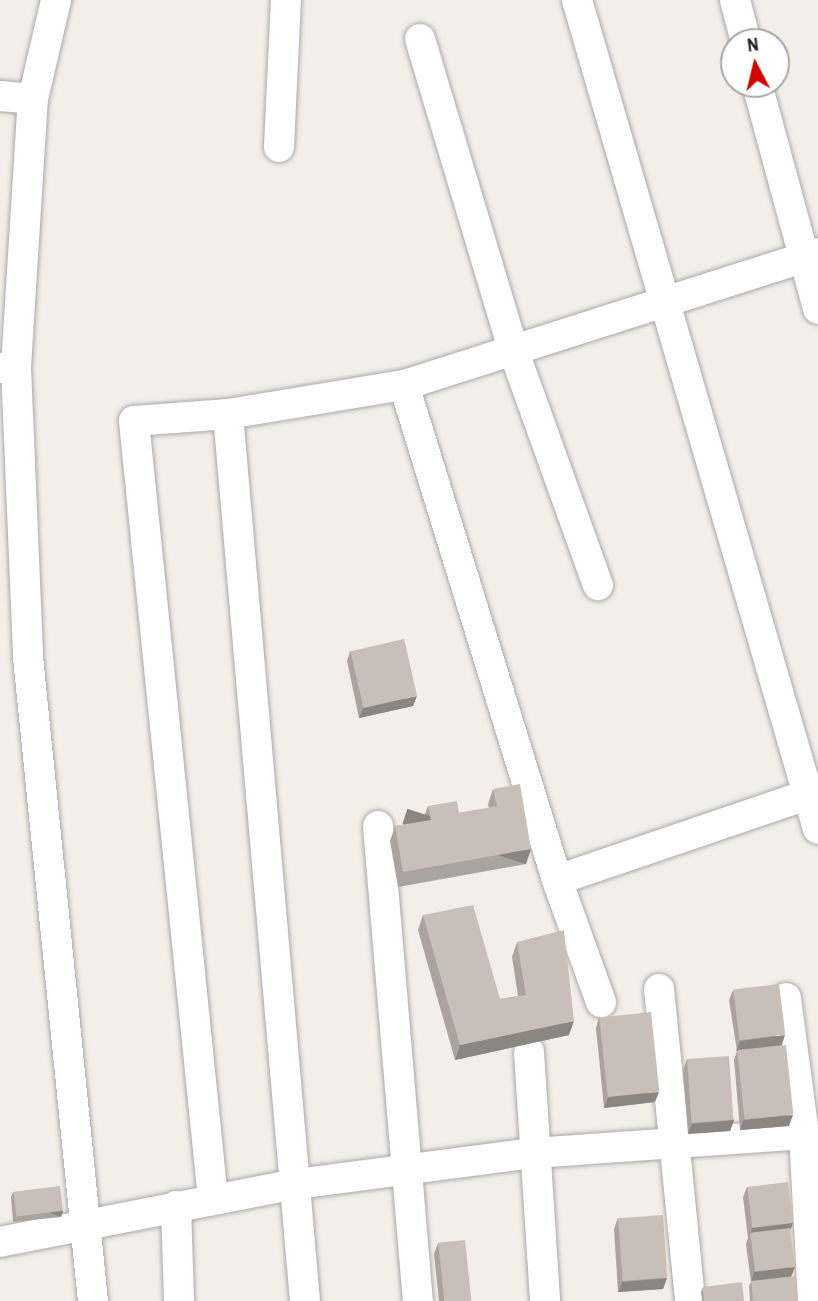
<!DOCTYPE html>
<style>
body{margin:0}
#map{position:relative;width:818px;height:1301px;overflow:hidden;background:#f2efe9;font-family:"Archivo Narrow",sans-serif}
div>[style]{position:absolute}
.roads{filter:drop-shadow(0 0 2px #a9a9a9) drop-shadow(0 0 2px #a9a9a9)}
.street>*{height:30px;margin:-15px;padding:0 15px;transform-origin:15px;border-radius:15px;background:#fff}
.wall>*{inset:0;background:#aba49e}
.shaded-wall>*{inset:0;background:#8b8681;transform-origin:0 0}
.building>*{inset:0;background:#c7bfb8;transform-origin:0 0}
span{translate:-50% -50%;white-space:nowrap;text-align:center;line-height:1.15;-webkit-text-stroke:6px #fff;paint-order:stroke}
.north{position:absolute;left:720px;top:28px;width:70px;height:70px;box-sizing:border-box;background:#fff;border:2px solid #a7a7a7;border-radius:50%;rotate:353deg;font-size:19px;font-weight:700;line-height:28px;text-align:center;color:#222}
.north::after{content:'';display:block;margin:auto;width:24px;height:32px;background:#d40000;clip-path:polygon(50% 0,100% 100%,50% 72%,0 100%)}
</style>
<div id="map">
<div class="roads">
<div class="street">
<i style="left:577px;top:0;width:863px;rotate:73.79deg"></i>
<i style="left:735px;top:0;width:43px;rotate:75.3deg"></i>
<i style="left:420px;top:39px;width:327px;rotate:73.3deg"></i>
<i style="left:514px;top:352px;width:248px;rotate:70.2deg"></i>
<i style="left:757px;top:84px;width:233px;rotate:74.8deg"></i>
<i style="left:0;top:96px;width:33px;rotate:5deg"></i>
<i style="left:33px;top:99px;width:102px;rotate:-76.9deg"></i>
<i style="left:279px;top:147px;width:147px;rotate:-87.3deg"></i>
<i style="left:818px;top:253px;width:435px;rotate:162.3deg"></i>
<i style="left:404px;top:385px;width:518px;rotate:72.82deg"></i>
<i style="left:557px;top:880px;width:276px;rotate:-18.8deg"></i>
<i style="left:16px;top:367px;width:290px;rotate:87.6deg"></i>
<i style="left:28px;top:657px;width:647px;rotate:84.24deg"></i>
<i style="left:0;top:368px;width:16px;rotate:-4deg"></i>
<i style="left:16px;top:367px;width:269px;rotate:-86.4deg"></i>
<i style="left:228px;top:414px;width:890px;rotate:85.04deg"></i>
<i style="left:378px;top:826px;width:477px;rotate:85.2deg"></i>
<i style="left:557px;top:880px;width:130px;rotate:70.2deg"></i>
<i style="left:659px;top:989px;width:314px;rotate:84.3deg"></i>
<i style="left:786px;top:998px;width:137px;rotate:82.5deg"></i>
<i style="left:804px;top:1134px;width:167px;rotate:86.9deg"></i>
<i style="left:529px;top:1052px;width:250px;rotate:86.3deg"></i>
<i style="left:213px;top:1199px;width:782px;rotate:-95.8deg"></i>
<i style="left:134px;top:421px;width:94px;rotate:-4.3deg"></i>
<i style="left:228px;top:414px;width:178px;rotate:-9.4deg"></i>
<i style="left:176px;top:1206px;width:95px;rotate:88.2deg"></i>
<i style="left:0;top:1242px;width:303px;rotate:-11.1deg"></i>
<i style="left:297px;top:1184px;width:239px;rotate:-7.5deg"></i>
<i style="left:534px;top:1153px;width:271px;rotate:-4deg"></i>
</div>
</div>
<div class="wall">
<i style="clip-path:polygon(350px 651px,413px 706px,359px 718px,347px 661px)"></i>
<i style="clip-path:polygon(493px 789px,526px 864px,398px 887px,390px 841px,395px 826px,422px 822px,428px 806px,459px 813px,489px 808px,488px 804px)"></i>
<i style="clip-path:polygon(423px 915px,500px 999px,518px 996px,512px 957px,517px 942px,569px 1035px,455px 1060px,418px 930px)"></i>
<i style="clip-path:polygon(733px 990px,782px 1045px,789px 1126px,740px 1130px,734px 1060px,737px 1051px,729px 1000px)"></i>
<i style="clip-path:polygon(599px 1017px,655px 1102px,604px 1108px,596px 1028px)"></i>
<i style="clip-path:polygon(687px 1059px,734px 1120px,730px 1131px,688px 1134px,683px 1070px)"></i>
<i style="clip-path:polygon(747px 1187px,793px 1223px,790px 1229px,791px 1277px,798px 1301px,750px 1301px,749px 1286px,751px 1282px,746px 1244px,748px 1238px,743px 1197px)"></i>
<i style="clip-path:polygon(13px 1192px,63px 1211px,61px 1217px,13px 1222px,11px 1197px)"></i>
<i style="clip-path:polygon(618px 1218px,667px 1278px,663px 1289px,618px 1292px,614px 1229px)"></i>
<i style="clip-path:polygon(438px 1243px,471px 1301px,439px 1301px,434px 1254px)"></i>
<i style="clip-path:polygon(703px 1287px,744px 1301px,702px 1301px,701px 1292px)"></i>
</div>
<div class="shaded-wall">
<i style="clip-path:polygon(417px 696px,413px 706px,359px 718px,363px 708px)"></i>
<i style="left:531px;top:849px;width:16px;height:130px;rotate:108deg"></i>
<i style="clip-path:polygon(574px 1021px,569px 1035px,455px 1060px,460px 1045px)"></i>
<i style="clip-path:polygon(785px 1035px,782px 1045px,736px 1051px,740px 1041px)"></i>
<i style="clip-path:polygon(659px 1092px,655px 1102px,604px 1108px,608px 1097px)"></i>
<i style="clip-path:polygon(793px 1115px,789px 1126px,740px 1130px,744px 1119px)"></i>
<i style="clip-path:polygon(734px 1120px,730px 1131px,688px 1134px,692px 1124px)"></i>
<i style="left:63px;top:1211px;width:6px;height:48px;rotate:108deg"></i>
<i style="clip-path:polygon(793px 1223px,789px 1234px,750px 1234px,752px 1228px)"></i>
<i style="clip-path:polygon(795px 1267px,791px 1277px,751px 1282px,754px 1272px)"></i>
<i style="clip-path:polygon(667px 1278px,663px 1289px,618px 1292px,622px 1282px)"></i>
</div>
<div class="building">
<i style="left:404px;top:639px;width:58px;height:55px;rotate:77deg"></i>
<i style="clip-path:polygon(520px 784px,531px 849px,403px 872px,395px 826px,431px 820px,428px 806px,457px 801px,459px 813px,497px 806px,493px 789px)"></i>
<i style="clip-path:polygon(473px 905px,500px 999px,526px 995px,517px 942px,564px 930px,574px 1021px,460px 1045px,423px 915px)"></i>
<i style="left:779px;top:984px;width:51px;height:46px;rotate:83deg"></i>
<i style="left:651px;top:1012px;width:80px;height:52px;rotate:84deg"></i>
<i style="left:786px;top:1045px;width:70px;height:49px;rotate:84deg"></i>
<i style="left:729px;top:1056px;width:64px;height:42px;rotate:86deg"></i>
<i style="left:788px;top:1182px;width:41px;height:41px;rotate:83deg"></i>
<i style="left:60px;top:1186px;width:25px;height:47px;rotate:83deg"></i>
<i style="left:663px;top:1215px;width:63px;height:45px;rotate:86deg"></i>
<i style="left:790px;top:1228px;width:39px;height:40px;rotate:83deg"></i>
<i style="left:465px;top:1240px;width:61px;height:27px;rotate:84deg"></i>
<i style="clip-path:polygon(796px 1276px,798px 1301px,753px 1301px,751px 1281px)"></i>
<i style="clip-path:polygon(742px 1282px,744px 1301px,704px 1301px,703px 1287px)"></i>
</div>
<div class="north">N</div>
</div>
